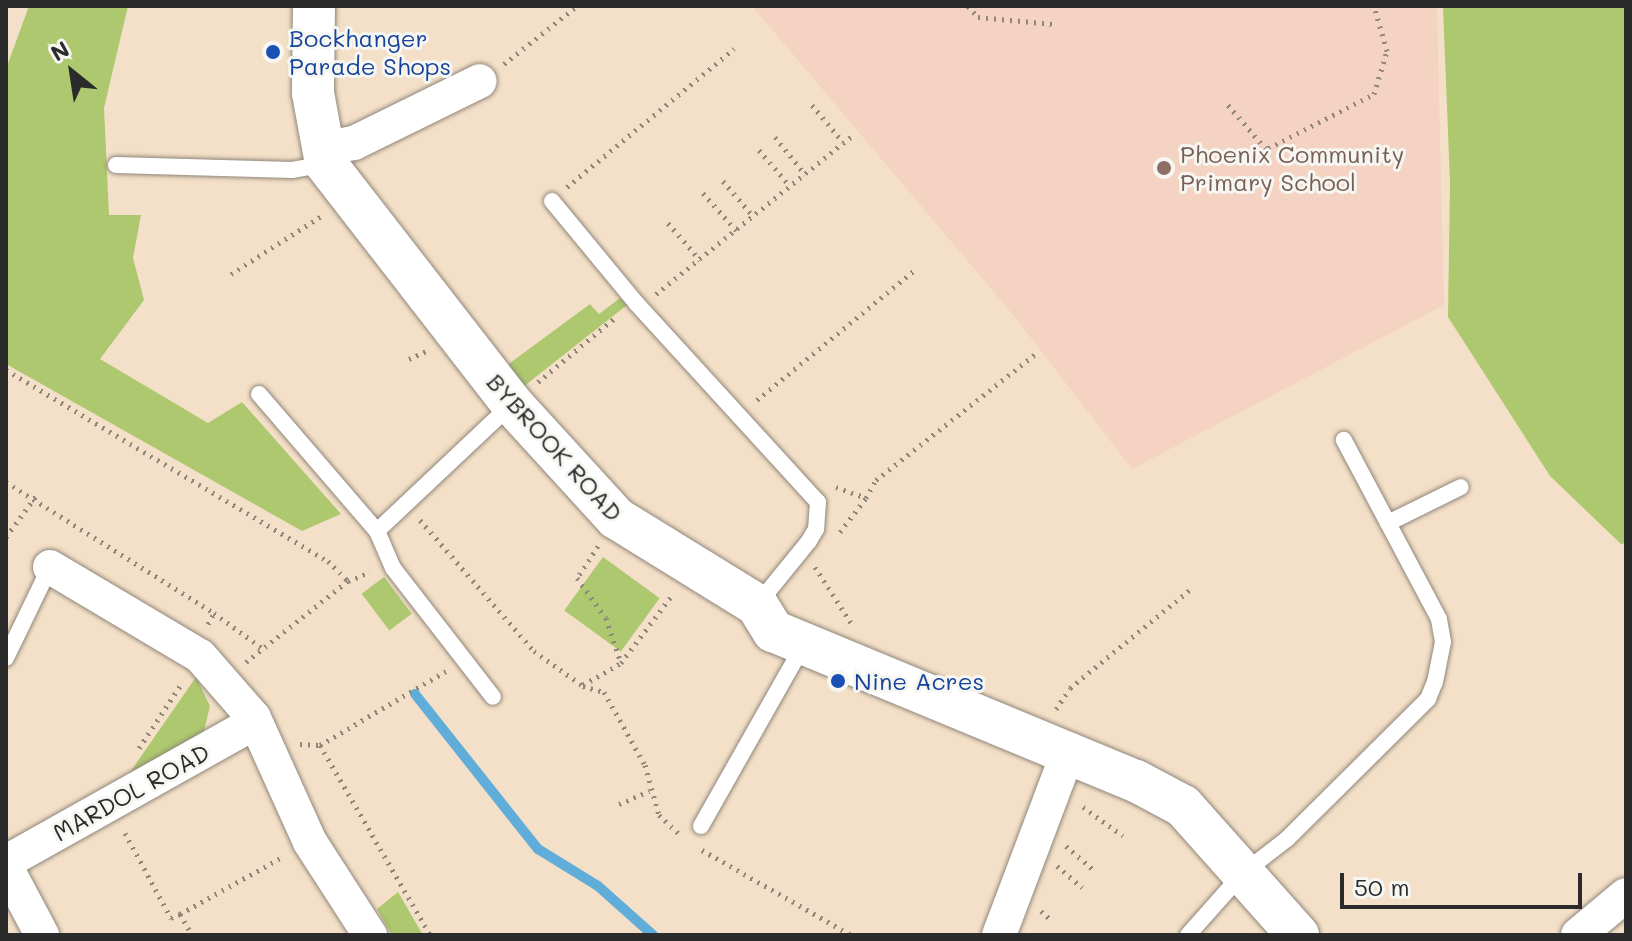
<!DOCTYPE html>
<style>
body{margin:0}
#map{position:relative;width:1632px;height:941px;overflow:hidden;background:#f4e0c8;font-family:Mali,sans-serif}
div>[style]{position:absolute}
.built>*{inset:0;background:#f5d3c2}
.green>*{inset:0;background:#adc86e;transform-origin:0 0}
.stream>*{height:10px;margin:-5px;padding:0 5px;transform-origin:5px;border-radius:5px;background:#60add9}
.path>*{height:5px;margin-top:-2.5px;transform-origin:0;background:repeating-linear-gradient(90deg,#90867a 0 2px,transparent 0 8px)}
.roads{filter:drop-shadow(0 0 2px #90867a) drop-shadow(0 0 2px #90867a)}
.service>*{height:16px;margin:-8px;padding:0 8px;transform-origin:8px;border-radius:8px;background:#fff}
.minor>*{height:34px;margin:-17px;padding:0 17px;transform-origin:17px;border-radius:17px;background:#fff}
.tertiary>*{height:42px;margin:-21px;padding:0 21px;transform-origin:21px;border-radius:21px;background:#fff}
.dots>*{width:22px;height:22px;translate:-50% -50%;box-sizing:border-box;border:4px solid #f6f6f2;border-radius:50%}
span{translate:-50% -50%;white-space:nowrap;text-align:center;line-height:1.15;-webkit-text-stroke:6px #f6f6f2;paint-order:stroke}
.transit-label{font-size:24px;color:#164399}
.left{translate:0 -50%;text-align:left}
.education-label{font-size:24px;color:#785e54}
.street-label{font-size:24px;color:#2b2b2b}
.frame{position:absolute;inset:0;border:8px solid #2b2b2b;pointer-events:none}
.north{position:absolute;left:32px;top:32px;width:80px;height:80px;-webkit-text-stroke:6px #f6f6f2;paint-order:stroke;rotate:330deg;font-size:22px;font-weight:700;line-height:32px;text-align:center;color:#2b2b2b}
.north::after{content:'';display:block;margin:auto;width:28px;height:36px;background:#2b2b2b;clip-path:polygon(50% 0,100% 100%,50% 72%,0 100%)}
.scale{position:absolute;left:1340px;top:873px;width:242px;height:36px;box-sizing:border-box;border:4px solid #2b2b2b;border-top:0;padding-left:10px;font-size:24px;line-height:28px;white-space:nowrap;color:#2b2b2b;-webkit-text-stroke:6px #f6f6f2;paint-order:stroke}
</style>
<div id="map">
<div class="built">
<i style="clip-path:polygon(752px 6px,1437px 6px,1444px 305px,1132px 469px,1014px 316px)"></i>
</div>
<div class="green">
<i style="clip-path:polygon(29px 6px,128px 6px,104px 108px,109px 215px,141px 215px,133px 258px,144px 300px,100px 359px,208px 423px,242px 402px,341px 514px,302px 531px,6px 364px,6px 69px)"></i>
<i style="clip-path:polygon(1443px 6px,1626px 6px,1626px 543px,1621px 544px,1550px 476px,1448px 317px,1450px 183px)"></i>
<i style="clip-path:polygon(620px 298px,627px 305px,523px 387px,506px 366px,590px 304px,599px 314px)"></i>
<i style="left:603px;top:557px;width:70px;height:66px;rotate:36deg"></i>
<i style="left:384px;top:577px;width:46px;height:28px;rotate:53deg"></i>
<i style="clip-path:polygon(196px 677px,210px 706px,203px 735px,126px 778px)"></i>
<i style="clip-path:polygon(398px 892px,423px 935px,392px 935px,377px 909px)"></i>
</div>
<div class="stream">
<i style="left:415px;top:694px;width:198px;rotate:51.6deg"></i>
<i style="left:538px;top:849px;width:70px;rotate:31.7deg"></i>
<i style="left:598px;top:886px;width:74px;rotate:41.7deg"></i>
</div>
<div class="path">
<i style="left:968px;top:6px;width:15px;rotate:48deg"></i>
<i style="left:978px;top:17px;width:75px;rotate:5.3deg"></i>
<i style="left:504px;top:64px;width:93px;rotate:-38.5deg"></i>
<i style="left:812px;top:105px;width:48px;rotate:50deg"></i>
<i style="left:1228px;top:105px;width:58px;rotate:49.2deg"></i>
<i style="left:775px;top:137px;width:48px;rotate:51deg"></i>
<i style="left:759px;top:150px;width:48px;rotate:49.3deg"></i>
<i style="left:1247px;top:159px;width:143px;rotate:-27.1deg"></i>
<i style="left:1374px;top:94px;width:45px;rotate:-73.2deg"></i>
<i style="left:1387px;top:51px;width:47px;rotate:-106.1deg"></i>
<i style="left:723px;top:181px;width:46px;rotate:49.4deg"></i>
<i style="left:567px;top:187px;width:217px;rotate:-39.6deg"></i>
<i style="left:703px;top:193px;width:50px;rotate:48.3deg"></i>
<i style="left:668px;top:223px;width:49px;rotate:49.1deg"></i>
<i style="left:231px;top:274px;width:109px;rotate:-32.7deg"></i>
<i style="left:656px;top:294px;width:255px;rotate:-38.9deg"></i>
<i style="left:409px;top:359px;width:19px;rotate:-25deg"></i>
<i style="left:6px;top:370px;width:374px;rotate:30.7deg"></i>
<i style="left:328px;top:561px;width:28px;rotate:45deg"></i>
<i style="left:538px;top:382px;width:102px;rotate:-39.8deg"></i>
<i style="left:757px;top:400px;width:207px;rotate:-39.5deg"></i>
<i style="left:6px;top:482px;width:246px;rotate:32.2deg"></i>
<i style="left:836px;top:487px;width:32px;rotate:20deg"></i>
<i style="left:866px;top:498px;width:21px;rotate:-61deg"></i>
<i style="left:876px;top:480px;width:206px;rotate:-38.3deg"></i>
<i style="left:420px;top:520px;width:174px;rotate:49deg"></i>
<i style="left:534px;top:651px;width:60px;rotate:35.5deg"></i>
<i style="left:583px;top:686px;width:22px;rotate:16deg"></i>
<i style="left:604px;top:692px;width:84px;rotate:60.7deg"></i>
<i style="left:645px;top:765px;width:52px;rotate:74.4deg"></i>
<i style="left:659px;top:815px;width:26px;rotate:43deg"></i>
<i style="left:840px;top:532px;width:43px;rotate:-52.6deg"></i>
<i style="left:6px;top:537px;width:51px;rotate:-53.8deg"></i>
<i style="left:598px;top:546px;width:38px;rotate:123deg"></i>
<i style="left:577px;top:578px;width:49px;rotate:54.1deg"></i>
<i style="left:606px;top:618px;width:47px;rotate:71.6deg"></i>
<i style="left:815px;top:567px;width:67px;rotate:57.3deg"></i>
<i style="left:208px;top:624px;width:13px;rotate:-61deg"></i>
<i style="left:214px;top:613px;width:59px;rotate:36.1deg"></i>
<i style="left:246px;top:662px;width:130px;rotate:-38.5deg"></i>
<i style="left:348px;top:581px;width:24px;rotate:-22deg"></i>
<i style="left:583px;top:685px;width:44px;rotate:-30.1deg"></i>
<i style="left:621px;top:663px;width:86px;rotate:-53deg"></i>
<i style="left:1056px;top:709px;width:25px;rotate:-56deg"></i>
<i style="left:1070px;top:688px;width:158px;rotate:-39.3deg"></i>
<i style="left:300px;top:744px;width:20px;rotate:3deg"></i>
<i style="left:320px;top:745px;width:146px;rotate:-30.4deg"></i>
<i style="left:320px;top:745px;width:220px;rotate:59.9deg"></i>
<i style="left:139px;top:748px;width:78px;rotate:-56.5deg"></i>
<i style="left:619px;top:804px;width:33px;rotate:-23deg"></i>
<i style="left:1083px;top:807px;width:49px;rotate:35.9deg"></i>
<i style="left:125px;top:833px;width:97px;rotate:61.6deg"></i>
<i style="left:171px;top:918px;width:10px;rotate:-24deg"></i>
<i style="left:180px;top:914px;width:24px;rotate:60deg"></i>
<i style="left:1066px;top:846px;width:35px;rotate:41deg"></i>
<i style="left:702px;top:850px;width:172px;rotate:29.7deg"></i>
<i style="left:1057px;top:866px;width:33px;rotate:40deg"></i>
<i style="left:1041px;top:911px;width:13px;rotate:42deg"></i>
<i style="left:180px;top:914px;width:119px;rotate:-29.1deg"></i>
<i style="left:203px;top:935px;width:2px"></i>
</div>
<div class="roads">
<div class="service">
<i style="left:116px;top:165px;width:176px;rotate:1.6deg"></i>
<i style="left:292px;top:170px;width:35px;rotate:-10deg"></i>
<i style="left:552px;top:201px;width:132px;rotate:50.5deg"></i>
<i style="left:636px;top:303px;width:270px;rotate:47.6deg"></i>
<i style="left:818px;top:502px;width:27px;rotate:94deg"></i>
<i style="left:816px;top:529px;width:14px;rotate:120deg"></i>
<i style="left:809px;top:541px;width:82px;rotate:129.1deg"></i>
<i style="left:259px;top:394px;width:181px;rotate:49.3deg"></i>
<i style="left:377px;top:531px;width:40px;rotate:66.6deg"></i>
<i style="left:393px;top:568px;width:163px;rotate:52.2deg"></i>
<i style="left:1388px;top:523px;width:81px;rotate:-26.3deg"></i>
<i style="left:377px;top:531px;width:185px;rotate:-43.3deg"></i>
<i style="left:6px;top:658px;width:101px;rotate:-64.2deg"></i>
<i style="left:701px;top:826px;width:207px;rotate:-60.5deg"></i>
<i style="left:1188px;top:935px;width:83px;rotate:-48.4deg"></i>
<i style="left:1243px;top:873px;width:56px;rotate:-37.7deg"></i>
<i style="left:1287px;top:839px;width:199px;rotate:-44.8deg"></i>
<i style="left:1428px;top:699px;width:18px;rotate:-68deg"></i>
<i style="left:1435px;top:682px;width:41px;rotate:-78.7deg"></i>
<i style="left:1443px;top:642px;width:23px;rotate:-100deg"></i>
<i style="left:1439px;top:619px;width:203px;rotate:-118deg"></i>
</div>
<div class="minor">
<i style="left:322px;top:149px;width:33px;rotate:-11deg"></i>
<i style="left:354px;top:143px;width:140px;rotate:-26.2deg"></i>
<i style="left:50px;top:567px;width:174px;rotate:30.7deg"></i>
<i style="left:200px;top:656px;width:82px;rotate:48.9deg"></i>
<i style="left:254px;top:718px;width:136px;rotate:65.7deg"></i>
<i style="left:310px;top:842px;width:111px;rotate:57.2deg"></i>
<i style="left:6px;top:862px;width:266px;rotate:-29.3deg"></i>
<i style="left:238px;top:732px;width:21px;rotate:-41deg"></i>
<i style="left:6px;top:867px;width:77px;rotate:62.1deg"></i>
<i style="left:999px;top:935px;width:192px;rotate:-69.3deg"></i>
<i style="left:1578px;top:935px;width:62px;rotate:-39.8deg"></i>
</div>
<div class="tertiary">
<i style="left:314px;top:6px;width:87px;rotate:90.7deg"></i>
<i style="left:313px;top:93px;width:72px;rotate:79.6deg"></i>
<i style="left:326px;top:164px;width:304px;rotate:52.2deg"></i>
<i style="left:512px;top:404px;width:154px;rotate:47.6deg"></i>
<i style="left:616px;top:518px;width:166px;rotate:31.7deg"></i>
<i style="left:757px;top:605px;width:31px;rotate:58deg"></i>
<i style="left:773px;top:631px;width:393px;rotate:22.5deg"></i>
<i style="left:1136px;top:781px;width:53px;rotate:28deg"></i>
<i style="left:1183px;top:806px;width:173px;rotate:48.3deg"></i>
</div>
</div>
<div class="dots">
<i style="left:273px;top:52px;background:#1a4fb4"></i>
<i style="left:1164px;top:168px;background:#8d6e63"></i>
<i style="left:838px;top:681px;background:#1a4fb4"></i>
</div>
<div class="transit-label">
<span class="left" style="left:289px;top:52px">Bockhanger<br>Parade Shops</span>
<span class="left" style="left:854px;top:681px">Nine Acres</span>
</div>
<div class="education-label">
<span class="left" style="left:1180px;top:168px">Phoenix Community<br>Primary School</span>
</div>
<div class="street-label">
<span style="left:555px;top:447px;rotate:48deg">BYBROOK ROAD</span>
<span style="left:131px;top:792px;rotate:-29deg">MARDOL ROAD</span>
</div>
<div class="frame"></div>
<div class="north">N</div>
<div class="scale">50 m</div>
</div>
